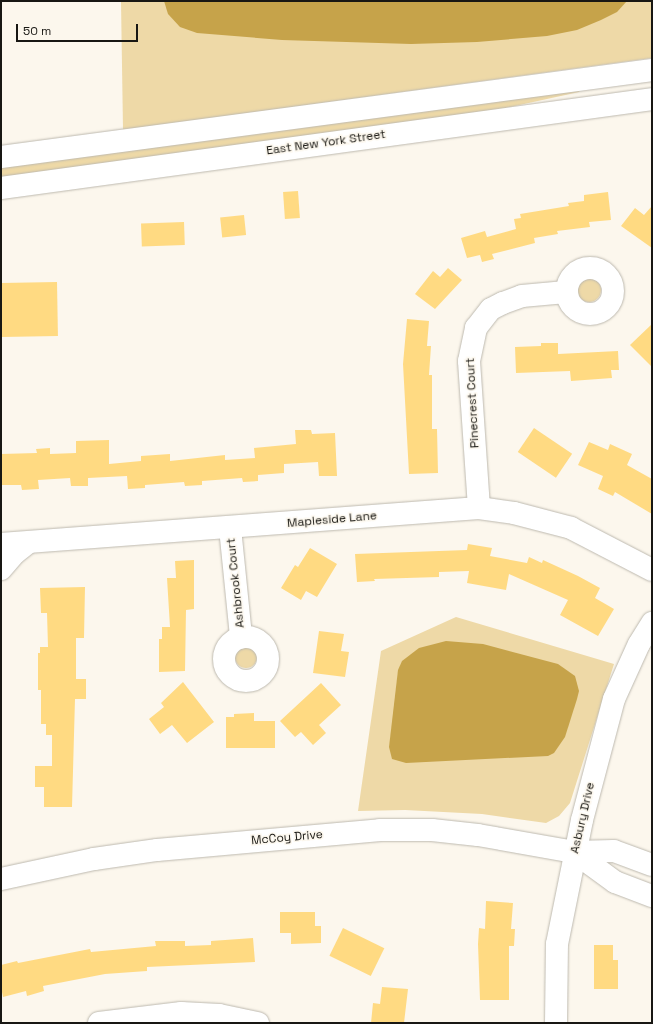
<!DOCTYPE html>
<style>
body{margin:0}
#map{position:relative;width:653px;height:1024px;overflow:hidden;background:#fcf7ed;font-family:"Space Grotesk",sans-serif}
div>[style]{position:absolute}
.green>*{inset:0;background:#eed9a7}
.round{border-radius:50%}
.water>*{inset:0;background:#c6a34a}
.building>*{inset:0;background:#ffda82;transform-origin:0 0}
.roads{filter:drop-shadow(0 0 1px #bdb9af) drop-shadow(0 0 1px #bdb9af)}
.minor>*{height:22px;margin:-11px;padding:0 11px;transform-origin:11px;border-radius:11px;background:#fff}
.minor>.ring{margin:-11px;padding:0;box-sizing:content-box;background:none;border:22px solid #fff;border-radius:50%}
.major>*{height:22px;margin:-11px;padding:0 11px;transform-origin:11px;border-radius:11px;background:#fff}
span{translate:-50% -50%;white-space:nowrap;text-align:center;line-height:1.15;-webkit-text-stroke:3px #fcf7ed;paint-order:stroke}
.street-label{font-size:12px;color:#181713}
.frame{position:absolute;inset:0;border:2px solid #181713;pointer-events:none}
.scale{position:absolute;left:16px;top:24px;width:122px;height:18px;box-sizing:border-box;border:2px solid #181713;border-top:0;padding-left:5px;font-size:12px;line-height:14px;white-space:nowrap;color:#181713;-webkit-text-stroke:3px #fcf7ed;paint-order:stroke}
</style>
<div id="map">
<div class="green">
<i style="clip-path:polygon(121px 1px,652px 1px,652px 58px,123px 130px)"></i>
<i style="clip-path:polygon(580px 90px,579px 92px,492px 111px,1px 178px,1px 167px)"></i>
<i class="round" style="left:577px;top:278px;width:24px;height:24px"></i>
<i style="clip-path:polygon(456px 617px,614px 664px,570px 803px,559px 816px,546px 823px,482px 814px,405px 810px,358px 811px,381px 651px)"></i>
<i class="round" style="left:235px;top:646px;width:22px;height:22px"></i>
</div>
<div class="water">
<i style="clip-path:polygon(164px 1px,627px 1px,617px 12px,601px 20px,577px 30px,547px 36px,477px 42px,411px 44px,282px 40px,197px 33px,180px 27px,168px 14px)"></i>
<i style="clip-path:polygon(446px 641px,483px 644px,558px 664px,575px 676px,579px 691px,577px 699px,565px 737px,554px 753px,548px 756px,406px 763px,392px 759px,389px 747px,398px 670px,402px 661px,419px 648px)"></i>
</div>
<div class="building">
<i style="left:298px;top:191px;width:27px;height:15px;rotate:86deg"></i>
<i style="clip-path:polygon(608px 192px,611px 220px,589px 222px,590px 227px,557px 231px,558px 234px,534px 238px,535px 243px,492px 254px,494px 259px,482px 262px,480px 255px,467px 258px,461px 238px,485px 231px,487px 237px,516px 229px,514px 219px,521px 218px,520px 214px,569px 206px,568px 203px,584px 201px,584px 195px)"></i>
<i style="clip-path:polygon(652px 206px,652px 248px,621px 226px,635px 208px,644px 215px)"></i>
<i style="left:244px;top:215px;width:20px;height:24px;rotate:84deg"></i>
<i style="left:184px;top:222px;width:23px;height:43px;rotate:88deg"></i>
<i style="clip-path:polygon(448px 268px,462px 280px,435px 309px,415px 294px,433px 271px,440px 277px)"></i>
<i style="left:57px;top:282px;width:54px;height:56px;rotate:89deg"></i>
<i style="clip-path:polygon(407px 319px,429px 321px,427px 346px,431px 346px,429px 375px,432px 375px,432px 429px,437px 429px,438px 473px,409px 474px,403px 364px)"></i>
<i style="clip-path:polygon(652px 324px,652px 367px,630px 345px)"></i>
<i style="clip-path:polygon(541px 343px,558px 343px,558px 354px,618px 351px,619px 370px,611px 370px,612px 378px,571px 381px,570px 371px,516px 373px,515px 347px,541px 346px)"></i>
<i style="left:534px;top:428px;width:46px;height:29px;rotate:34deg"></i>
<i style="clip-path:polygon(295px 430px,311px 430px,312px 434px,335px 433px,337px 476px,319px 476px,318px 462px,284px 464px,284px 473px,258px 475px,258px 481px,243px 482px,242px 478px,202px 481px,202px 485px,185px 486px,184px 482px,145px 485px,145px 488px,128px 489px,127px 476px,88px 478px,88px 486px,71px 486px,70px 478px,38px 480px,39px 489px,22px 490px,21px 485px,1px 485px,1px 454px,37px 453px,36px 449px,50px 448px,50px 454px,76px 453px,76px 441px,109px 440px,109px 464px,141px 461px,141px 456px,170px 454px,170px 461px,225px 455px,225px 460px,255px 458px,254px 448px,296px 444px)"></i>
<i style="clip-path:polygon(589px 442px,608px 450px,610px 444px,632px 454px,627px 465px,652px 479px,652px 514px,615px 492px,613px 496px,598px 489px,603px 476px,578px 465px)"></i>
<i style="clip-path:polygon(468px 544px,492px 548px,490px 556px,527px 563px,529px 557px,542px 563px,543px 560px,578px 576px,600px 588px,595px 598px,614px 609px,598px 636px,560px 615px,568px 600px,509px 574px,506px 590px,467px 583px,469px 571px,439px 572px,439px 577px,374px 579px,375px 581px,357px 582px,355px 554px,467px 550px)"></i>
<i style="clip-path:polygon(310px 548px,337px 564px,317px 597px,306px 591px,301px 600px,281px 588px,295px 565px,298px 567px)"></i>
<i style="clip-path:polygon(194px 560px,194px 609px,186px 610px,185px 671px,159px 672px,159px 639px,162px 639px,162px 627px,170px 627px,167px 578px,176px 578px,175px 561px)"></i>
<i style="clip-path:polygon(85px 587px,84px 638px,76px 638px,76px 679px,86px 679px,86px 699px,75px 699px,72px 807px,44px 807px,44px 787px,35px 787px,35px 766px,52px 766px,52px 735px,46px 735px,46px 724px,41px 724px,41px 690px,38px 690px,38px 653px,40px 653px,40px 647px,48px 647px,47px 613px,41px 613px,40px 588px)"></i>
<i style="clip-path:polygon(319px 631px,344px 634px,341px 651px,349px 652px,345px 677px,313px 673px)"></i>
<i style="clip-path:polygon(183px 682px,214px 722px,187px 743px,172px 725px,160px 734px,149px 719px,164px 707px,161px 703px)"></i>
<i style="clip-path:polygon(321px 683px,341px 705px,319px 725px,326px 733px,313px 745px,301px 732px,295px 737px,280px 721px)"></i>
<i style="clip-path:polygon(254px 713px,254px 721px,275px 721px,275px 748px,226px 748px,226px 717px,234px 717px,234px 714px)"></i>
<i style="clip-path:polygon(486px 901px,513px 903px,511px 929px,515px 929px,514px 946px,509px 946px,509px 1000px,480px 1000px,478px 944px,479px 928px,485px 929px)"></i>
<i style="clip-path:polygon(280px 912px,315px 912px,315px 926px,321px 926px,321px 943px,291px 944px,291px 933px,280px 933px)"></i>
<i style="left:343px;top:928px;width:46px;height:31px;rotate:26deg"></i>
<i style="clip-path:polygon(253px 938px,255px 962px,147px 967px,147px 971px,105px 974px,43px 986px,44px 991px,27px 996px,26px 991px,3px 997px,1px 987px,1px 965px,17px 961px,18px 963px,90px 949px,91px 952px,156px 946px,155px 941px,185px 941px,185px 946px,211px 945px,211px 941px)"></i>
<i style="clip-path:polygon(594px 945px,613px 945px,613px 960px,618px 960px,618px 989px,594px 989px)"></i>
<i style="clip-path:polygon(382px 987px,408px 989px,404px 1023px,371px 1023px,373px 1003px,380px 1004px)"></i>
</div>
<div class="roads">
<div class="minor">
<i class="ring" style="left:567px;top:268px;width:24px;height:24px"></i>
<i style="left:479px;top:508px;width:147px;rotate:-93.9deg"></i>
<i style="left:469px;top:361px;width:34px;rotate:-78deg"></i>
<i style="left:476px;top:328px;width:24px;rotate:-52deg"></i>
<i style="left:491px;top:309px;width:13px;rotate:-27deg"></i>
<i style="left:503px;top:303px;width:20px;rotate:-20deg"></i>
<i style="left:522px;top:296px;width:44px;rotate:-5.2deg"></i>
<i style="left:230px;top:528px;width:110px;rotate:84.2deg"></i>
<i style="left:1px;top:544px;width:479px;rotate:-4.3deg"></i>
<i style="left:479px;top:508px;width:35px;rotate:8deg"></i>
<i style="left:514px;top:513px;width:59px;rotate:14.7deg"></i>
<i style="left:571px;top:528px;width:91px;rotate:27.4deg"></i>
<i style="left:1px;top:569px;width:21px;rotate:-49deg"></i>
<i style="left:15px;top:553px;width:16px;rotate:-38deg"></i>
<i class="ring" style="left:224px;top:637px;width:22px;height:22px"></i>
<i style="left:574px;top:852px;width:51px;rotate:36.2deg"></i>
<i style="left:615px;top:882px;width:40px;rotate:21deg"></i>
<i style="left:1px;top:879px;width:95px;rotate:-12.1deg"></i>
<i style="left:94px;top:859px;width:64px;rotate:-8.1deg"></i>
<i style="left:157px;top:850px;width:224px;rotate:-5.1deg"></i>
<i style="left:380px;top:830px;width:52px"></i>
<i style="left:432px;top:830px;width:46px;rotate:6.2deg"></i>
<i style="left:478px;top:835px;width:97px;rotate:10deg"></i>
<i style="left:574px;top:852px;width:40px;rotate:-1.4deg"></i>
<i style="left:614px;top:851px;width:40px;rotate:20.2deg"></i>
<i style="left:99px;top:1023px;width:83px;rotate:-7deg"></i>
<i style="left:181px;top:1013px;width:38px;rotate:3deg"></i>
<i style="left:219px;top:1015px;width:40px;rotate:12deg"></i>
<i style="left:556px;top:1023px;width:79px;rotate:-89.3deg"></i>
<i style="left:557px;top:944px;width:126px;rotate:-78.6deg"></i>
<i style="left:582px;top:820px;width:125px;rotate:-75.2deg"></i>
<i style="left:614px;top:699px;width:60px;rotate:-65.6deg"></i>
<i style="left:639px;top:644px;width:25px;rotate:-58deg"></i>
</div>
<div class="major">
<i style="left:1px;top:157px;width:657px;rotate:-7.61deg"></i>
<i style="left:1px;top:188px;width:657px;rotate:-7.78deg"></i>
</div>
</div>
<div class="street-label">
<span style="left:326px;top:143px;rotate:-8deg">East New York Street</span>
<span style="left:473px;top:403px;rotate:-93deg">Pinecrest Court</span>
<span style="left:332px;top:520px;rotate:-5deg">Mapleside Lane</span>
<span style="left:236px;top:583px;rotate:-96deg">Ashbrook Court</span>
<span style="left:583px;top:818px;rotate:-77deg">Asbury Drive</span>
<span style="left:287px;top:838px;rotate:-5deg">McCoy Drive</span>
</div>
<div class="frame"></div>
<div class="scale">50 m</div>
</div>
